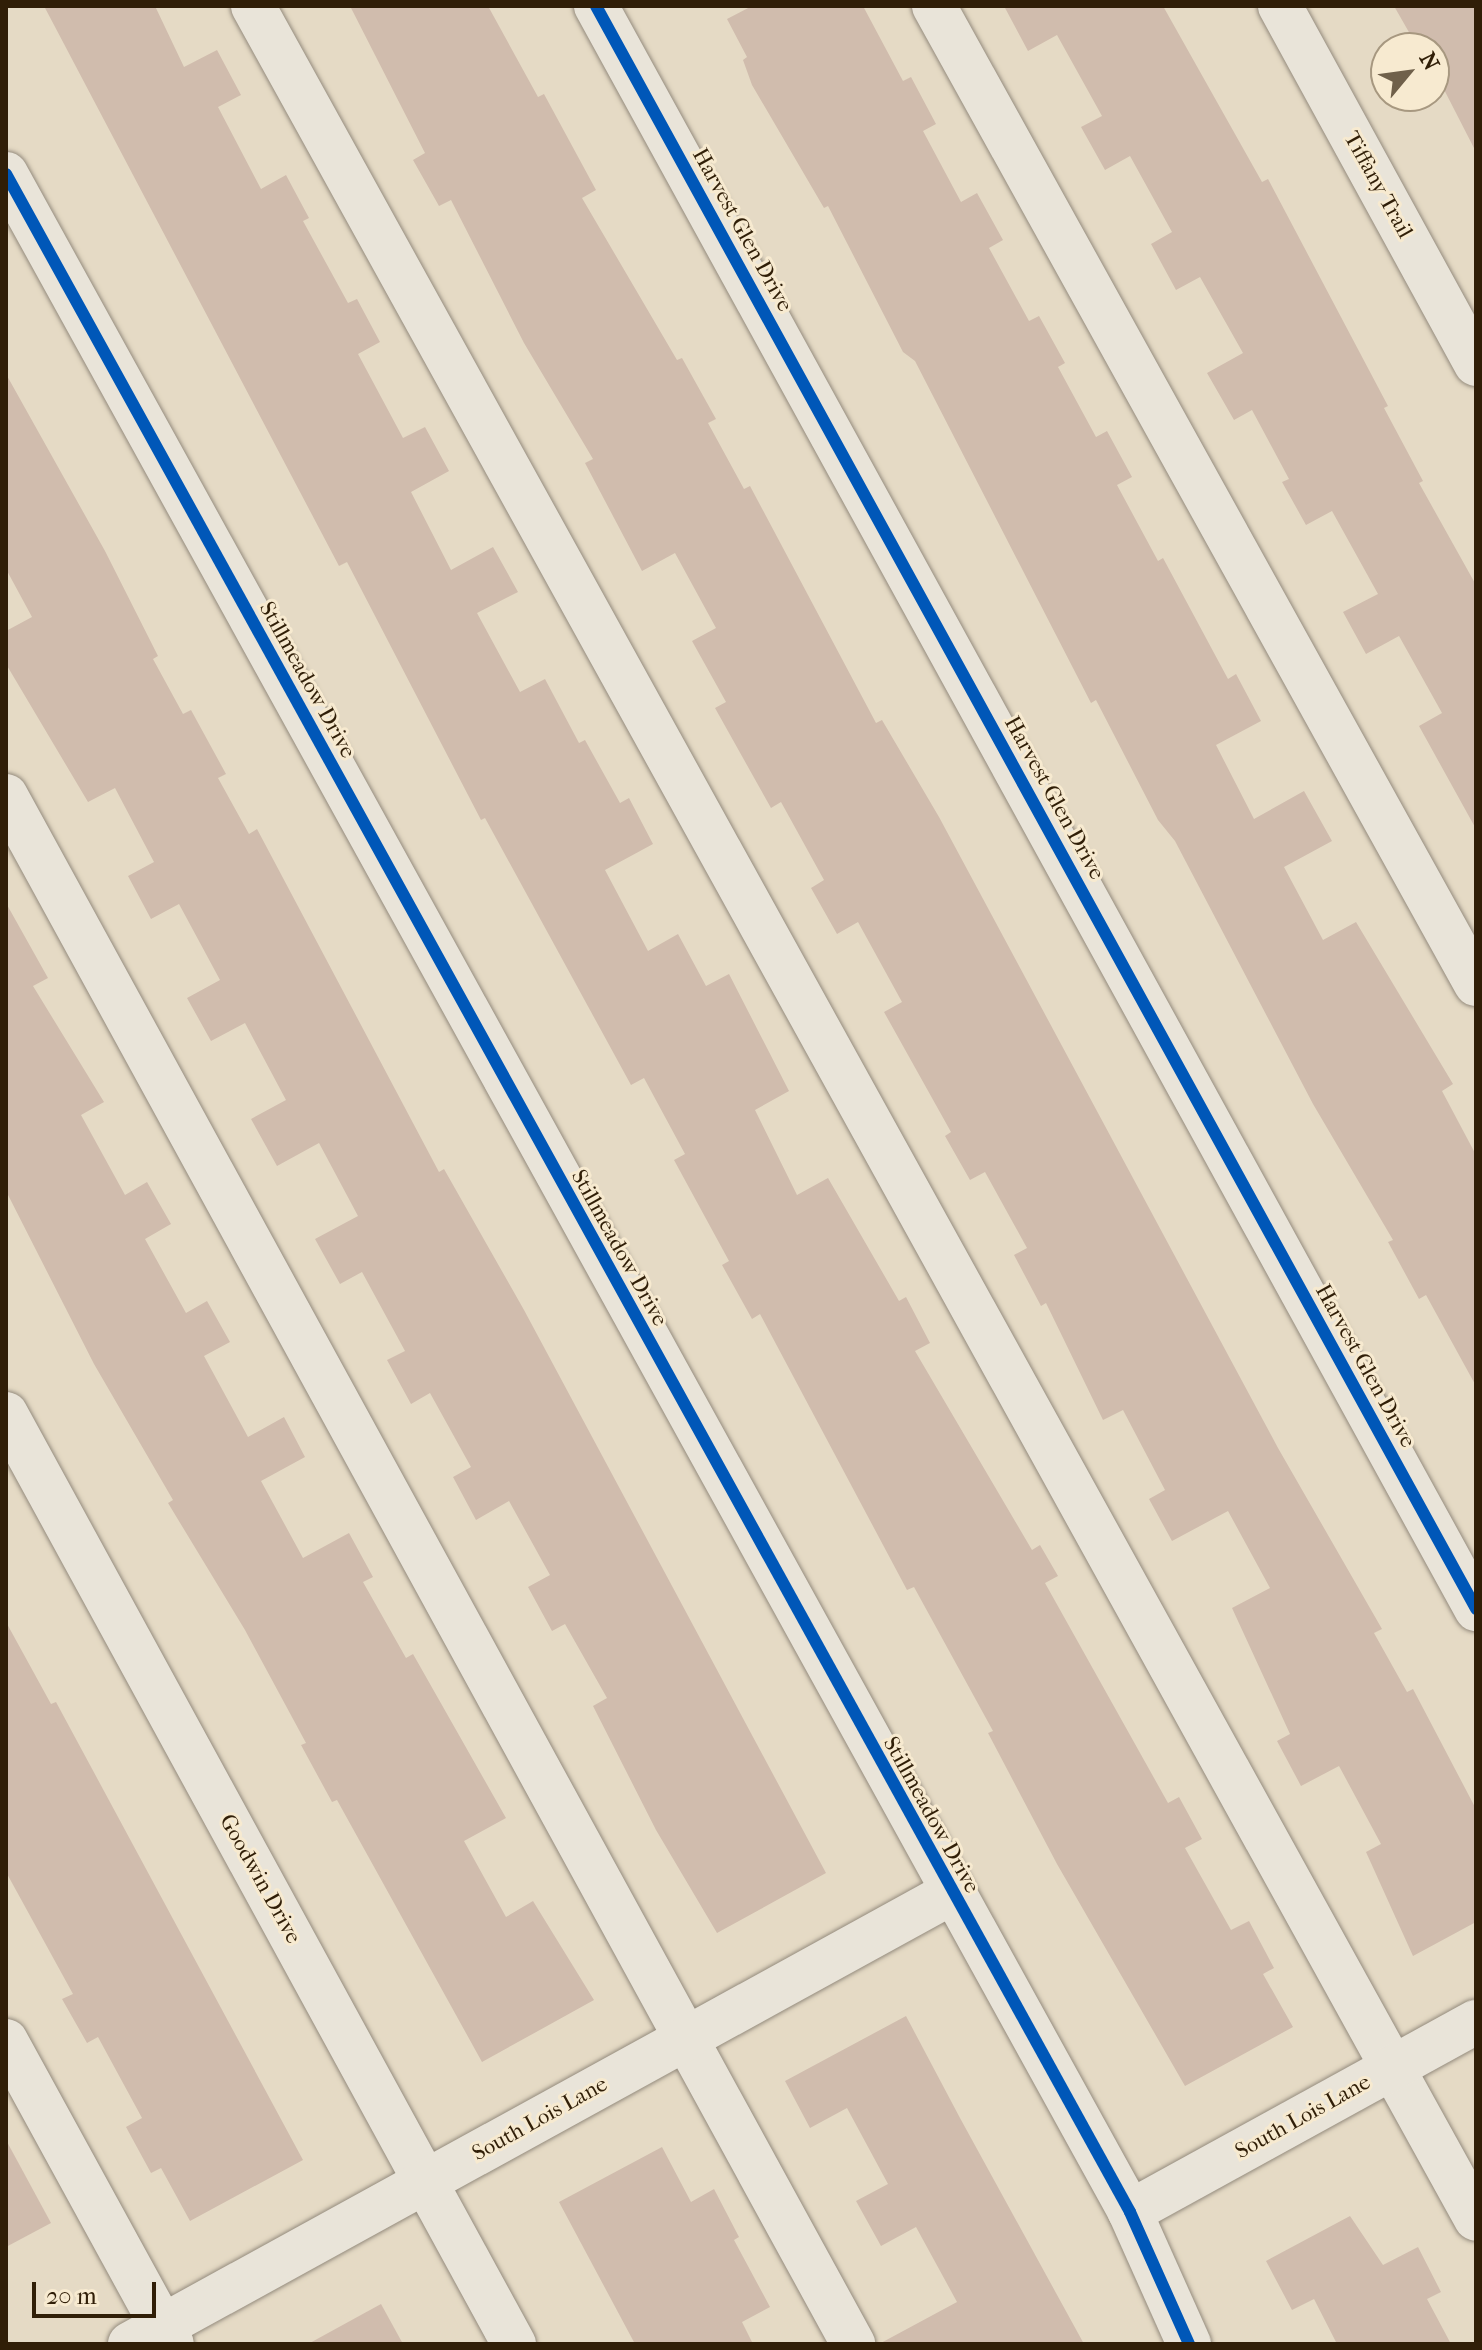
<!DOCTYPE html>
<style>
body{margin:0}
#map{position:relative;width:1482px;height:2350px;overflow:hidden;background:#e5dac5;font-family:"IM FELL French Canon",serif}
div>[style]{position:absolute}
.building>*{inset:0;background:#d0bcad}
.roads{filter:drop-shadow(0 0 2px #948b7d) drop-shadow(0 0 2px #948b7d)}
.minor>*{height:44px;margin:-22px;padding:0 22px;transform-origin:22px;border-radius:22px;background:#e9e4d9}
.cycleway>*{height:12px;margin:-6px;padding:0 6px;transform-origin:6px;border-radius:6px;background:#0057b8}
span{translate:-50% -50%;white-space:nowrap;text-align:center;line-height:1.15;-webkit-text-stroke:6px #f7ead0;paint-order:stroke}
.street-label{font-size:22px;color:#301e07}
.frame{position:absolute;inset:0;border:8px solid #301e07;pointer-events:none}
.north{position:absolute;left:1370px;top:32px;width:80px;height:80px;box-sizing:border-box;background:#f7ead0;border:2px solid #a79880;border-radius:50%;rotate:61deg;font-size:22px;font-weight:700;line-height:32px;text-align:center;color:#301e07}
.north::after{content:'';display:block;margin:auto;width:28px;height:36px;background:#6f604a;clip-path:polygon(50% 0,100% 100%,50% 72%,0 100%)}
.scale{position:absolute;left:32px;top:2282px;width:124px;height:36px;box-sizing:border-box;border:4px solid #301e07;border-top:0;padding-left:10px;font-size:24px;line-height:28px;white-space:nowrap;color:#301e07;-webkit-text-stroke:6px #f7ead0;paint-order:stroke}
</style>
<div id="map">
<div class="building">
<i style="clip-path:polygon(44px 6px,155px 6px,184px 67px,217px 50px,241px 95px,218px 107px,261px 189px,286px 175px,309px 218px,303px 221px,348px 303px,357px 299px,380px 342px,358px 354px,403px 438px,425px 427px,449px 471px,411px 492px,451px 570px,493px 547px,518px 592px,477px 613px,520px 692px,545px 679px,579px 743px,585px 740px,620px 803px,629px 798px,653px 844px,605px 870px,648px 951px,678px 934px,706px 986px,729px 974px,789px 1091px,755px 1110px,797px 1195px,828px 1178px,899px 1301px,906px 1297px,930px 1343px,915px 1351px,1032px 1550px,1040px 1545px,1058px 1576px,1045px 1583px,1168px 1803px,1179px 1797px,1202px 1839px,1185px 1848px,1231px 1930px,1249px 1921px,1274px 1968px,1263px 1974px,1293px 2027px,1185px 2086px,1057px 1864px,988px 1733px,993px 1731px,914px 1587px,907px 1590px,760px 1314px,752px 1319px,722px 1265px,729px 1261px,674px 1160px,685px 1154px,644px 1078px,631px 1085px,485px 818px,481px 820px,347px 562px,339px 566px)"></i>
<i style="clip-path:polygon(350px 6px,488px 6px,538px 97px,544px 94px,596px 190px,582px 198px,677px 360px,682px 358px,716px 419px,708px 423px,744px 489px,750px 486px,876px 723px,882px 720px,939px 817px,1278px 1448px,1382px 1629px,1374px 1633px,1407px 1692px,1413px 1689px,1476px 1809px,1476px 1922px,1413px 1956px,1366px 1852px,1381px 1844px,1339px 1766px,1301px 1786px,1277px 1741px,1290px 1734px,1232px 1608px,1270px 1588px,1228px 1511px,1172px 1541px,1149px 1499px,1165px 1490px,1123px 1410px,1103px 1420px,1046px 1303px,1041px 1306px,1014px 1255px,1027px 1248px,985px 1172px,970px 1180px,945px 1136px,951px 1132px,884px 1012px,902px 1002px,858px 922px,837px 934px,811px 888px,824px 880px,781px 802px,771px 808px,715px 708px,726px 702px,692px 641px,716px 628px,675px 553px,642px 571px,585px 463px,593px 459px,524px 343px,451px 200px,439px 206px,413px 160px,425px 153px)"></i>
<i style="clip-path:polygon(752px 6px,863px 6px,903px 81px,911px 77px,936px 124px,923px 131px,961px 202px,977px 193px,1003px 240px,989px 248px,1029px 321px,1039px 316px,1065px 363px,1058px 367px,1096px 437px,1107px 431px,1132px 477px,1117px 485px,1158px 561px,1163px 558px,1228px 679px,1236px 674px,1261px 721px,1216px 745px,1254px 819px,1304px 791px,1332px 841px,1284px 867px,1323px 940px,1356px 922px,1453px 1084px,1442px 1091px,1476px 1155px,1476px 1386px,1426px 1295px,1419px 1299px,1388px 1242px,1393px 1240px,1313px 1104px,1175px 841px,1158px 820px,1096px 700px,1091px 703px,915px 361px,903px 352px,828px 206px,824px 208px,752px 85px,743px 60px,747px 57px,727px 19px)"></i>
<i style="clip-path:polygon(1004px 6px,1163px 6px,1262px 182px,1268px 179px,1388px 406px,1384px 408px,1423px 481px,1419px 483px,1476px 585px,1476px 829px,1419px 726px,1442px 713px,1399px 636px,1366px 654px,1343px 612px,1378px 594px,1332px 511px,1306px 525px,1282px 482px,1289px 479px,1252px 410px,1234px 420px,1207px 373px,1243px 353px,1200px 277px,1176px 290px,1151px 244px,1172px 232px,1130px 156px,1105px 170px,1081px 127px,1102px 116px,1057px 35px,1028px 51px)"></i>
<i style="clip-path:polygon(1394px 6px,1476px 6px,1476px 152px,1434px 70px,1434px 48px,1418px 48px)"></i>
<i style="clip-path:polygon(6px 374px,105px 551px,158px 656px,153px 659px,183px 714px,191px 710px,226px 774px,218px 778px,249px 834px,257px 829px,439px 1172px,444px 1169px,524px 1310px,826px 1873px,717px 1933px,656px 1830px,593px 1706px,607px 1698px,565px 1624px,552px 1631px,528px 1587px,550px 1575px,509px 1501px,476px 1520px,453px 1477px,471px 1467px,430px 1393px,411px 1404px,387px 1360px,405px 1351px,362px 1272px,340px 1284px,315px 1239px,358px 1216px,319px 1143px,277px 1166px,251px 1119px,286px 1100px,245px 1023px,211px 1041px,187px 998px,220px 980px,179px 904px,151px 919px,128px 876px,154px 862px,115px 788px,88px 802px,6px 664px,6px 631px,32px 617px,6px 569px)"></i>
<i style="clip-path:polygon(6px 903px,48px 978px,33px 986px,104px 1102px,81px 1115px,125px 1195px,147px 1182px,171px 1224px,145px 1239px,186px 1313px,207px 1301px,230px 1342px,204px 1356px,248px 1437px,284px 1417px,305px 1457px,261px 1481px,303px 1558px,349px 1533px,373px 1577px,363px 1582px,406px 1658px,413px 1654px,506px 1818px,464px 1841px,506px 1917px,533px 1901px,594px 2000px,482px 2062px,337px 1800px,332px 1802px,301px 1745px,306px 1743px,245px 1630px,168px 1503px,173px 1500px,94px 1364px,6px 1191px)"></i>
<i style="clip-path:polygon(6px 1622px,51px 1704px,56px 1702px,303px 2160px,190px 2221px,161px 2168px,151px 2173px,126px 2127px,142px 2118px,98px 2037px,87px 2043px,62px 1999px,73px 1994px,6px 1872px)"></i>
<i style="clip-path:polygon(906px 2016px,960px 2118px,1084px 2344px,879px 2344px,957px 2302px,916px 2227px,881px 2246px,856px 2201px,888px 2184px,847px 2108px,810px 2128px,785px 2081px)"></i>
<i style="clip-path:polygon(6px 2140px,51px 2223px,6px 2247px)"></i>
<i style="clip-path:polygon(662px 2147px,691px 2202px,714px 2189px,739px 2237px,734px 2240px,770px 2307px,742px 2322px,753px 2344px,635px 2344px,559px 2202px)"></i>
<i style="clip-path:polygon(1350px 2216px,1383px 2265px,1418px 2247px,1441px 2292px,1427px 2299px,1451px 2344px,1337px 2344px,1314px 2299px,1292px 2310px,1266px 2261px)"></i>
<i style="clip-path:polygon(381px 2304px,403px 2344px,308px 2344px)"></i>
</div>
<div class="roads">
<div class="minor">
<i style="left:253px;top:6px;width:2528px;rotate:61.07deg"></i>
<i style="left:596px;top:6px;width:1829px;rotate:61.23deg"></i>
<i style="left:934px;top:6px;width:1118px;rotate:61.01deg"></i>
<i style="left:1280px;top:6px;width:408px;rotate:61.3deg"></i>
<i style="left:6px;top:174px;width:2327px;rotate:61.12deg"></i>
<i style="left:1130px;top:2212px;width:145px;rotate:65.9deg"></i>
<i style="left:6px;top:796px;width:1765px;rotate:61.31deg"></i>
<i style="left:6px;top:1414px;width:1060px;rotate:61.36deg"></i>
<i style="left:6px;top:2041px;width:345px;rotate:61.3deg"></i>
<i style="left:1130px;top:2212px;width:395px;rotate:-28.8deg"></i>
<i style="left:130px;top:2344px;width:937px;rotate:-28.78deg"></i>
</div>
</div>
<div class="cycleway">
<i style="left:596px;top:6px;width:1829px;rotate:61.23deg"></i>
<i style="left:6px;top:174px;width:2327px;rotate:61.12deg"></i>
<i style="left:1130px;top:2212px;width:145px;rotate:65.9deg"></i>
</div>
<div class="street-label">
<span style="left:1378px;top:185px;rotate:61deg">Tiffany Trail</span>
<span style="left:742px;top:230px;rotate:61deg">Harvest Glen Drive</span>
<span style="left:307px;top:680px;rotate:61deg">Stillmeadow Drive</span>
<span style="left:1054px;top:798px;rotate:61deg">Harvest Glen Drive</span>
<span style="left:619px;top:1248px;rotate:61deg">Stillmeadow Drive</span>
<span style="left:1365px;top:1366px;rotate:61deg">Harvest Glen Drive</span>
<span style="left:931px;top:1815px;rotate:61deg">Stillmeadow Drive</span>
<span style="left:260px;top:1879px;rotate:61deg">Goodwin Drive</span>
<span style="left:1303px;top:2117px;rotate:-29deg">South Lois Lane</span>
<span style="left:540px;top:2119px;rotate:-29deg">South Lois Lane</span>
</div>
<div class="frame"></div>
<div class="north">N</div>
<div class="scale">20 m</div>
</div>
